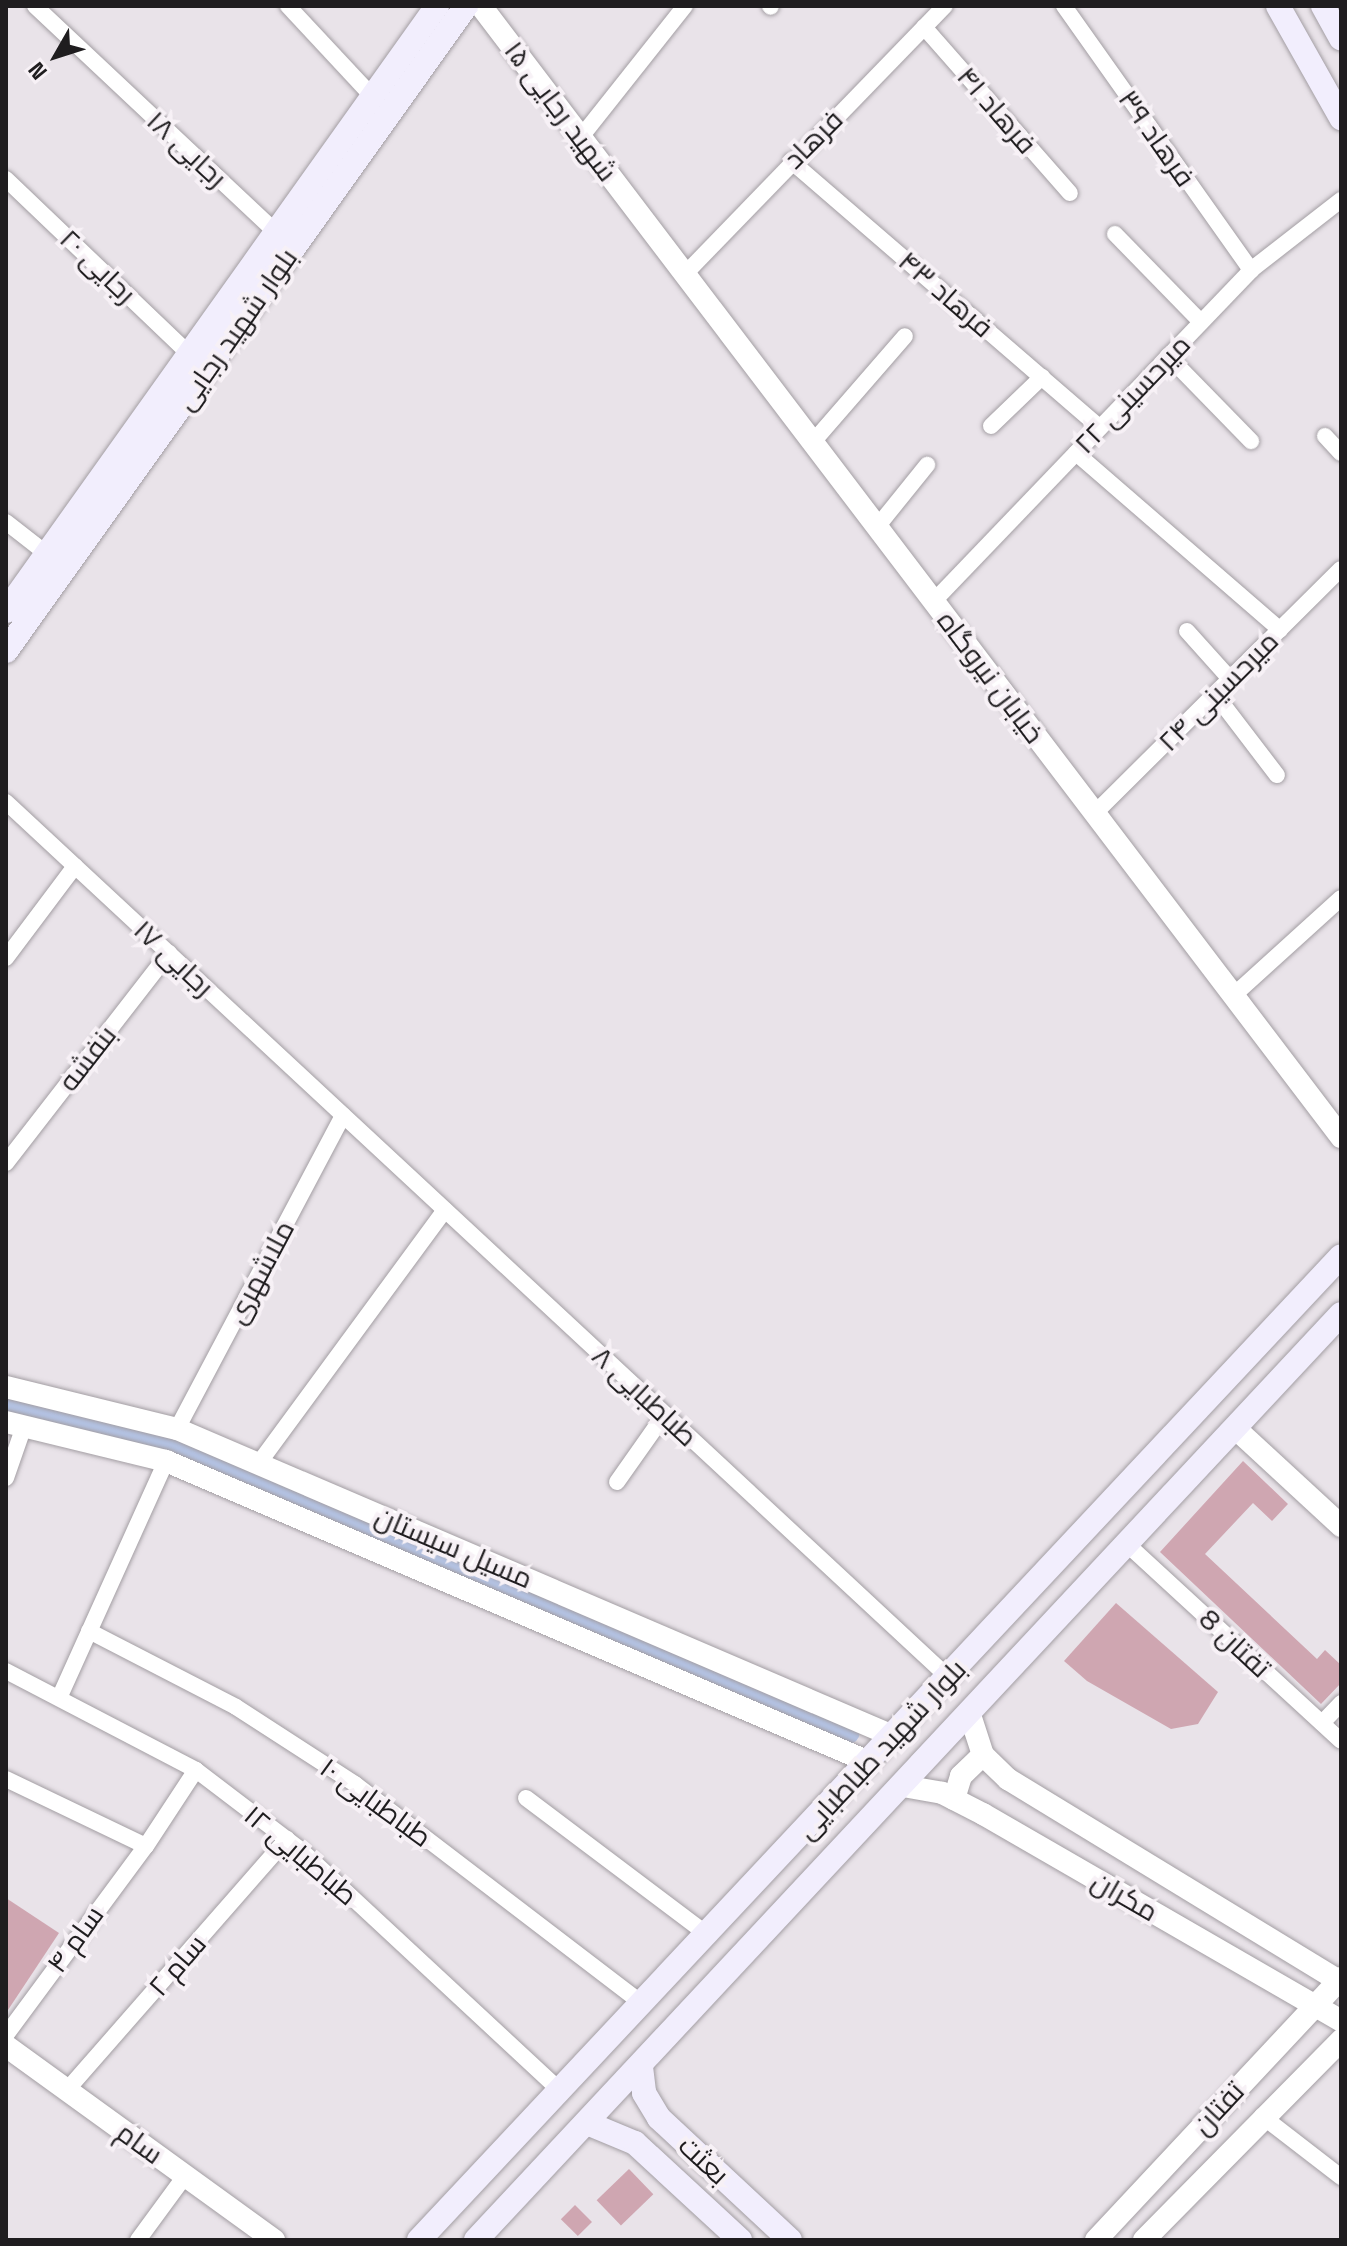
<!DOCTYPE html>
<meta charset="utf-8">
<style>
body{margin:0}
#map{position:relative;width:1347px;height:2246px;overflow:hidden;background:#e9e3e9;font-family:"Space Grotesk",Cairo,sans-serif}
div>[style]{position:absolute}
.canal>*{height:22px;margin:-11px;padding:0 11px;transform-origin:11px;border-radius:11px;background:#b4c3e4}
.building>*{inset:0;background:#cfa6b1;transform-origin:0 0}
.roads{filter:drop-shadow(0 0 2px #a39ea3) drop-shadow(0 0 2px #a39ea3)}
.minor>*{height:16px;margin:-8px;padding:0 8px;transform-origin:8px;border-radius:8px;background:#fff}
.tertiary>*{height:22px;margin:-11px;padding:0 11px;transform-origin:11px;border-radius:11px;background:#fff}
.secondary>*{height:24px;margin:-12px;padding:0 12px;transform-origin:12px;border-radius:12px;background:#f2eefd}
span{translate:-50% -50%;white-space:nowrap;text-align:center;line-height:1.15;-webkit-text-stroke:8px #f7f1f6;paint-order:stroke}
.street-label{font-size:28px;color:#1f1d1f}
.frame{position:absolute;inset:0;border:8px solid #1f1d1f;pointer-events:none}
.north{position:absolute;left:16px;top:16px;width:80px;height:80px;-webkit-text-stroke:6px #f7f1f6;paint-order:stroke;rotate:231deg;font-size:22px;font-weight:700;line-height:32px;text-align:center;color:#1f1d1f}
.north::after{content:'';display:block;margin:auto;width:28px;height:36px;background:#1f1d1f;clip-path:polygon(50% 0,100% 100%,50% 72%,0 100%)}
</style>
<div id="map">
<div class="canal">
<i style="left:6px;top:1403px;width:171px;rotate:13.5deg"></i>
<i style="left:172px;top:1443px;width:736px;rotate:23.19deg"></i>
</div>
<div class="building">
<i style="clip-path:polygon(1243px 1461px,1288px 1504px,1272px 1521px,1253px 1503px,1205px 1554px,1317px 1659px,1325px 1650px,1341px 1665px,1341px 1683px,1321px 1704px,1160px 1552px)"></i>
<i style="clip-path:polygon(1116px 1603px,1218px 1692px,1198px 1724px,1171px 1729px,1087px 1681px,1064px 1661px)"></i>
<i style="clip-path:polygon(6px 1898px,59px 1933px,6px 2013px)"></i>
<i style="left:629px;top:2169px;width:35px;height:45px;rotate:46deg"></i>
<i style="left:575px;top:2205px;width:24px;height:20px;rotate:45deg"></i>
</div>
<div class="roads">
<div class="minor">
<i style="left:35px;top:6px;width:330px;rotate:43.2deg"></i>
<i style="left:288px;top:6px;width:125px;rotate:47deg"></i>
<i style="left:770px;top:6px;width:1px;rotate:45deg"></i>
<i style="left:1064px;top:6px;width:324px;rotate:54.7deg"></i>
<i style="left:924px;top:27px;width:221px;rotate:48.7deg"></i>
<i style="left:581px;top:137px;width:167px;rotate:-51.6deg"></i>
<i style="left:791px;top:161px;width:408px;rotate:40.8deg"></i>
<i style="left:6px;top:179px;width:253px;rotate:43.7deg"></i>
<i style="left:1115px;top:234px;width:123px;rotate:45.7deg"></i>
<i style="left:685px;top:274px;width:373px;rotate:-45.9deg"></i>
<i style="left:1168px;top:356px;width:119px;rotate:45.7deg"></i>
<i style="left:991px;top:426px;width:71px;rotate:-43.9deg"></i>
<i style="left:1325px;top:436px;width:23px;rotate:47deg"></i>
<i style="left:813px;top:442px;width:140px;rotate:-49deg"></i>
<i style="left:1076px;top:453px;width:270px;rotate:40.9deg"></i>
<i style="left:6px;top:522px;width:52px;rotate:38deg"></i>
<i style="left:877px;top:527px;width:80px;rotate:-51.1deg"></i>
<i style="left:934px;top:601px;width:458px;rotate:-46.2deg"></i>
<i style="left:1251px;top:270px;width:114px;rotate:-37.9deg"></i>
<i style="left:1187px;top:631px;width:64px;rotate:48.1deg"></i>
<i style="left:1215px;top:694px;width:102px;rotate:52.6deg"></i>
<i style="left:6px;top:802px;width:1286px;rotate:42.89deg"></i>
<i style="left:1095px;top:813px;width:346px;rotate:-44.8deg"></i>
<i style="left:6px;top:958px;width:115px;rotate:-53.1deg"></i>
<i style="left:1234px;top:995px;width:144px;rotate:-42.2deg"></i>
<i style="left:6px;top:1163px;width:266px;rotate:-52.2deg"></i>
<i style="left:177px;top:1429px;width:355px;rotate:-62.1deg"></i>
<i style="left:259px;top:1463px;width:314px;rotate:-53.7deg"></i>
<i style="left:6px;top:1478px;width:55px;rotate:-70.9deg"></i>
<i style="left:617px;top:1482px;width:83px;rotate:-54.8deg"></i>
<i style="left:1128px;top:1545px;width:289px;rotate:42.6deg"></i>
<i style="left:89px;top:1631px;width:165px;rotate:27.3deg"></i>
<i style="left:236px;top:1707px;width:142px;rotate:32.9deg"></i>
<i style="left:355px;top:1784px;width:362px;rotate:37.4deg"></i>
<i style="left:6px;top:1671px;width:214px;rotate:27.5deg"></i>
<i style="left:196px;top:1770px;width:132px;rotate:37.3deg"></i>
<i style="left:301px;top:1850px;width:354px;rotate:42.9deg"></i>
<i style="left:60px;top:1696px;width:258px;rotate:-65.7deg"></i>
<i style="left:1322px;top:1723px;width:28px;rotate:-46deg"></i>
<i style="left:6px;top:1779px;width:155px;rotate:25.6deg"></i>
<i style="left:146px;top:1846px;width:91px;rotate:-56.7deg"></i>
<i style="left:526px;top:1798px;width:228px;rotate:37deg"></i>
<i style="left:6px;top:2035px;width:235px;rotate:-53.5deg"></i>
<i style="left:67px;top:2090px;width:334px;rotate:-48.8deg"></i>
<i style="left:1262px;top:2116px;width:100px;rotate:37.7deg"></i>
<i style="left:138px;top:2240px;width:79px;rotate:-53.7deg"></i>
</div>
<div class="tertiary">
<i style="left:481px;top:6px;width:1421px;rotate:52.75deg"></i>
<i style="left:6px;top:1387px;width:176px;rotate:13.8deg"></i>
<i style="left:177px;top:1429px;width:779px;rotate:23.21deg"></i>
<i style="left:6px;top:1422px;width:165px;rotate:13.7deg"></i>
<i style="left:166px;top:1461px;width:765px;rotate:23.18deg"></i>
<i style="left:1236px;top:1429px;width:143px;rotate:42.7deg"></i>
<i style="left:970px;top:1715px;width:42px;rotate:72deg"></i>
<i style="left:983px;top:1755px;width:35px;rotate:44deg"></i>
<i style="left:1008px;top:1779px;width:390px;rotate:31.4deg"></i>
<i style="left:903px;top:1786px;width:40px;rotate:10deg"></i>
<i style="left:942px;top:1793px;width:46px;rotate:27.1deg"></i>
<i style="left:983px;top:1814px;width:414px;rotate:30deg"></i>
<i style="left:954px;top:1799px;width:24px;rotate:-73deg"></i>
<i style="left:961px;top:1776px;width:30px;rotate:-44deg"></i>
<i style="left:6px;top:2046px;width:331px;rotate:35.9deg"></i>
<i style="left:1096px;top:2240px;width:359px;rotate:-46.9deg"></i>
<i style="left:1144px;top:2240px;width:281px;rotate:-45.4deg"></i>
</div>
<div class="secondary">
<i style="left:1278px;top:6px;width:129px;rotate:60.6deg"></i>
<i style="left:1323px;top:6px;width:37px;rotate:61deg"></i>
<i style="left:6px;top:611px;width:743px;rotate:-54.53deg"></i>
<i style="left:6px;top:651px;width:792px;rotate:-54.5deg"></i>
<i style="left:641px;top:2067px;width:26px;rotate:83deg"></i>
<i style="left:644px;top:2093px;width:29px;rotate:59deg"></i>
<i style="left:659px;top:2118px;width:179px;rotate:43deg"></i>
<i style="left:587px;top:2123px;width:52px;rotate:22.6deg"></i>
<i style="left:635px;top:2143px;width:143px;rotate:42.7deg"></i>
<i style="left:419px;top:2240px;width:1348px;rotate:-46.86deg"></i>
<i style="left:476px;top:2240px;width:1267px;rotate:-46.95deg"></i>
</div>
</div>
<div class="street-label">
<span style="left:997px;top:110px;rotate:49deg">فرهاد ۴۱</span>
<span style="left:561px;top:111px;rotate:53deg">شهید رجایی ۱۵</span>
<span style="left:1157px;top:138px;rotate:55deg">فرهاد ۳۹</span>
<span style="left:813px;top:139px;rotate:-45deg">فرهاد</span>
<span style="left:187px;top:149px;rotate:43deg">رجایی ۱۸</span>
<span style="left:98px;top:266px;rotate:44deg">رجایی ۲۰</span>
<span style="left:946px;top:294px;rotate:41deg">فرهاد ۴۳</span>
<span style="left:236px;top:329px;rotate:-55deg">بلوار شهید رجایی</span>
<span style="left:1132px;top:394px;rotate:-46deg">میرحسینی ۲۲</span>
<span style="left:991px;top:677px;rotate:53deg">خیابان نیروگاه</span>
<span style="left:1218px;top:691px;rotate:-45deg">میرحسینی ۲۴</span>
<span style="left:174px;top:958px;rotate:43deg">رجایی ۱۷</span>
<span style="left:87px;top:1058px;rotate:-52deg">بنفشه</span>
<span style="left:260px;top:1272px;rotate:-62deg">ملاشهری</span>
<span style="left:645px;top:1396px;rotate:43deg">طباطبایی ۸</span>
<span style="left:454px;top:1547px;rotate:23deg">مسیل سیستان</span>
<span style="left:1235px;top:1643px;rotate:43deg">تفتان 8</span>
<span style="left:881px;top:1749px;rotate:-47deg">بلوار شهید طباطبایی</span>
<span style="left:376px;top:1802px;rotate:36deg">طباطبایی ۱۰</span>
<span style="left:301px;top:1855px;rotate:40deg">طباطبایی ۱۲</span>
<span style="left:1125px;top:1896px;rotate:30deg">مکران</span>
<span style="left:75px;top:1939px;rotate:-54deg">سام ۴</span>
<span style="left:177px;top:1965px;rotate:-49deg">سام ۲</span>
<span style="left:1218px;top:2108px;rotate:-47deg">تفتان</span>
<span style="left:140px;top:2143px;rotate:36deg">سام</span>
<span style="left:704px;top:2160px;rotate:43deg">بعثت</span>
</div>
<div class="frame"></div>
<div class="north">N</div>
</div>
